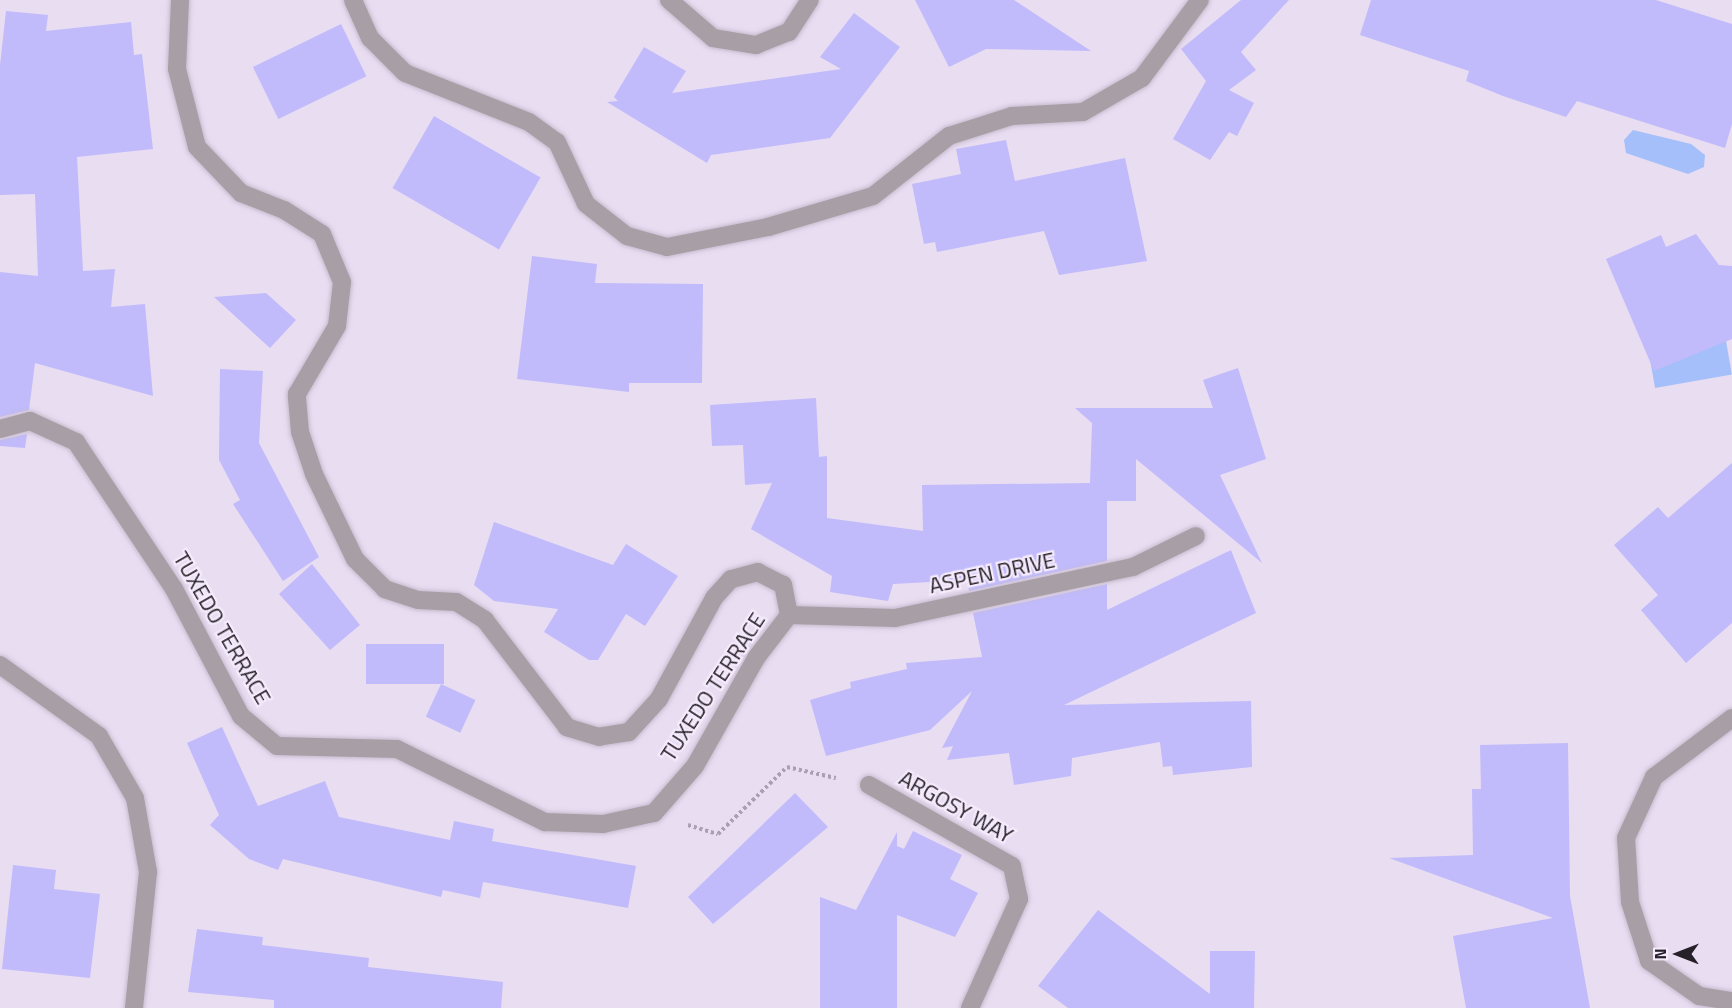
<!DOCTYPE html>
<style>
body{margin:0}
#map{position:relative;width:1732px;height:1008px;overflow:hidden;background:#e9ddf2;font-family:"Titillium Web",sans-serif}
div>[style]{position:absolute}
.water>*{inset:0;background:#a4bffa;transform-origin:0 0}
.building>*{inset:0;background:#c1bbfb;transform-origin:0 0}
.path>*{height:4px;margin-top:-2px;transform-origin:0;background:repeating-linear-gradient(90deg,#aaa0b1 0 3px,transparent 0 6px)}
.roads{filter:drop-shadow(0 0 2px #c6bbce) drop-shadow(0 0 2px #c6bbce)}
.street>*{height:18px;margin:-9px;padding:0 9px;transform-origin:9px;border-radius:9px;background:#a89fa6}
span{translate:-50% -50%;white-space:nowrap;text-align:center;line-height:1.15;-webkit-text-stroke:4.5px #f5ebfc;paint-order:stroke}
.street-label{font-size:22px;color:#262129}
.north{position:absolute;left:1648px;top:924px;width:60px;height:60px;-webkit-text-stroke:4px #f5ebfc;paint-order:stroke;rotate:270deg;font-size:16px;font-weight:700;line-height:24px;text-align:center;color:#262129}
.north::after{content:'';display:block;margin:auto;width:21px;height:27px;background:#262129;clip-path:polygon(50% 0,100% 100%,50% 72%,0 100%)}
</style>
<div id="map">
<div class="water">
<i style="clip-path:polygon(1633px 130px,1691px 144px,1705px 155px,1704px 167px,1688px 174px,1626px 153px,1624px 140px)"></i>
<i style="left:1726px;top:341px;width:34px;height:78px;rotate:80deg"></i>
</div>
<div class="building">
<i style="clip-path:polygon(915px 0,1014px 0,1091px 51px,986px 49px,949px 67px)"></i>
<i style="clip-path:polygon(1241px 0,1289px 0,1241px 52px,1256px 70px,1229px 90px,1254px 103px,1237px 136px,1229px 132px,1210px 160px,1173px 139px,1206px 81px,1181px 49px)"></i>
<i style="clip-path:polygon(1371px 0,1656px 0,1732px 24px,1732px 124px,1725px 148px,1577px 101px,1566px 117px,1503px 96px,1466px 81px,1469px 71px,1360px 35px)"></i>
<i style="clip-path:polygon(6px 11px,48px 15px,46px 31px,131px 22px,134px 55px,142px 54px,153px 149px,77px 157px,83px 271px,115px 269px,111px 307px,145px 304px,153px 396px,35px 363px,29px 410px,0 417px,0 272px,38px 276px,35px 194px,0 195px,0 65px)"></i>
<i style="clip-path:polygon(854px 13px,900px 47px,830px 138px,711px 155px,707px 163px,607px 102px,618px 101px,614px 97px,644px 47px,686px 71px,672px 93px,841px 69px,820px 57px)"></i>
<i style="left:341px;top:24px;width:58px;height:98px;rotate:64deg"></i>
<i style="left:434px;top:116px;width:123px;height:83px;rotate:30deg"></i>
<i style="clip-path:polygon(1006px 140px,1015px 181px,1125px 158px,1147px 261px,1059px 275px,1044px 231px,937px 252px,935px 242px,924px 244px,912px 184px,961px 174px,956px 149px)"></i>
<i style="clip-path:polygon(1696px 234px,1719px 265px,1732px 266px,1732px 339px,1654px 371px,1606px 259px,1661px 235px,1666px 247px)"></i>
<i style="clip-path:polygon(532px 256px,597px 264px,595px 283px,703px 284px,702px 383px,629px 383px,629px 392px,517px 379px)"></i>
<i style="clip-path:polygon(266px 293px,296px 320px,270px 348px,214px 297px)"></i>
<i style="clip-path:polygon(1238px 368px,1266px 459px,1220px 475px,1262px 563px,1136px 459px,1136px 501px,1107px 501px,1107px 561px,969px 591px,967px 580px,893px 584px,888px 601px,830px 592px,832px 576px,751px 529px,772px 483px,745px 485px,743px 445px,712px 446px,710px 405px,816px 398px,819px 457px,827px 456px,827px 518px,923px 531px,922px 485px,1090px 483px,1092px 423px,1075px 408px,1213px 408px,1203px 380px)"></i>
<i style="clip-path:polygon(220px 369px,263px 371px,259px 443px,319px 557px,283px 581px,233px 504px,240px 500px,219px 460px)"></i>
<i style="clip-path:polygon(27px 434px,25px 448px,0 446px,0 440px)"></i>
<i style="clip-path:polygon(1732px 463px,1732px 623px,1686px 663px,1641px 610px,1658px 595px,1614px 545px,1658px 507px,1668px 518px)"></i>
<i style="clip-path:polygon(494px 522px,613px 565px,626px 544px,678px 576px,645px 626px,626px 614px,598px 660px,589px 660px,544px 632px,558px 609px,494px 601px,474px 585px)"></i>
<i style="clip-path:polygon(1231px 550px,1256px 613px,1064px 705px,1251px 701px,1252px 767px,1173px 775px,1172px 766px,1163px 767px,1160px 742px,1072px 758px,1071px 776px,1014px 785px,1009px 753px,947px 760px,953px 746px,942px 748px,972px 691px,930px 730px,826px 756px,810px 700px,851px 688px,850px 682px,907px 669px,906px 663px,982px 657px,973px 613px,1107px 584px,1107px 610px)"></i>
<i style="clip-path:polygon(312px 564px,360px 625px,330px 650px,279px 594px)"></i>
<i style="left:444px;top:644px;width:40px;height:78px;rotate:90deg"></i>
<i style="left:441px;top:684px;width:38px;height:36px;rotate:25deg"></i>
<i style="clip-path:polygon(222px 727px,258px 806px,325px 781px,339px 817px,450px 840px,454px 821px,494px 829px,492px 841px,636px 866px,628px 908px,483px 882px,480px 898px,443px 890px,441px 897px,283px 859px,278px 870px,249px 859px,210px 825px,219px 815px,187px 743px)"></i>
<i style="clip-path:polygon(1568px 743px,1570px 896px,1590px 1008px,1466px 1008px,1453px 936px,1553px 918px,1389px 858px,1473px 855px,1472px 789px,1481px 789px,1480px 745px)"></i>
<i style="clip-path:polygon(795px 793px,828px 827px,713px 924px,688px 897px)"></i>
<i style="clip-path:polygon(913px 831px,962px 855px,950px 879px,978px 893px,955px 937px,897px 915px,897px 1008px,820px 1008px,820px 897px,856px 910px,897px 832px,897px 846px,904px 849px)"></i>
<i style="clip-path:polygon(13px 865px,56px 870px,54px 889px,100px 894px,90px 978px,2px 969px)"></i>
<i style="clip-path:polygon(1098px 910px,1210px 994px,1210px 951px,1255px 951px,1254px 1008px,1068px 1008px,1038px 986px)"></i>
<i style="clip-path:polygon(197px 929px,263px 937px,262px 945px,369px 958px,368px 967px,503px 982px,501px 1008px,274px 1008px,274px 1000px,188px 992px)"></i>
</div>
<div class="path">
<i style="left:688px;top:825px;width:31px;rotate:17deg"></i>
<i style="left:718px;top:834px;width:96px;rotate:-44.2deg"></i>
<i style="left:787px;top:767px;width:50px;rotate:12.7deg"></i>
</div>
<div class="roads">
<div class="street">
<i style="left:353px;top:0;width:42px;rotate:65.9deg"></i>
<i style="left:370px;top:38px;width:49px;rotate:45deg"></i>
<i style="left:405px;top:73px;width:133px;rotate:21.6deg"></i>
<i style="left:529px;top:122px;width:34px;rotate:36deg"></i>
<i style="left:557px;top:142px;width:68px;rotate:64.9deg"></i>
<i style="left:586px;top:204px;width:52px;rotate:38deg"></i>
<i style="left:627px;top:236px;width:41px;rotate:15.4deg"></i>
<i style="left:667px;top:247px;width:103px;rotate:-11.2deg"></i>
<i style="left:768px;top:227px;width:109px;rotate:-16.4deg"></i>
<i style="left:873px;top:196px;width:97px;rotate:-38.3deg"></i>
<i style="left:949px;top:136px;width:66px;rotate:-17.6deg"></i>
<i style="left:1012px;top:116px;width:71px;rotate:-3.2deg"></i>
<i style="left:1083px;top:112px;width:68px;rotate:-30deg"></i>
<i style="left:1142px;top:78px;width:97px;rotate:-53.4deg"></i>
<i style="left:669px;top:0;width:58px;rotate:40.8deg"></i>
<i style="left:713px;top:38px;width:44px;rotate:9.2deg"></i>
<i style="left:756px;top:45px;width:35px;rotate:-22deg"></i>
<i style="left:789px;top:32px;width:38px;rotate:-57deg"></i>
<i style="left:0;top:429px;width:31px;rotate:-15deg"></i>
<i style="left:30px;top:421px;width:51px;rotate:24.5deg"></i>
<i style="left:76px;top:442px;width:177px;rotate:56.3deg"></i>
<i style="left:174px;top:589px;width:144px;rotate:62.2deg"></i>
<i style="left:241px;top:716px;width:47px;rotate:39.8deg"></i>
<i style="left:277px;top:746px;width:120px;rotate:1.4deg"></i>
<i style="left:397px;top:749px;width:165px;rotate:26.3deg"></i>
<i style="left:545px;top:822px;width:58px;rotate:2deg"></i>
<i style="left:603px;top:824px;width:52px;rotate:-12.2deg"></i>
<i style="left:654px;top:813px;width:62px;rotate:-48.9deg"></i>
<i style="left:695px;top:766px;width:124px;rotate:-60.5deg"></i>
<i style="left:756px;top:658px;width:54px;rotate:-52.5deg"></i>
<i style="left:789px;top:615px;width:31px;rotate:-101deg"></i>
<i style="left:783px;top:585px;width:28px;rotate:-153deg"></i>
<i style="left:758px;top:572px;width:28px;rotate:165deg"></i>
<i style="left:731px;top:579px;width:25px;rotate:132deg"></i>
<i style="left:714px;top:598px;width:115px;rotate:118.6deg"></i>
<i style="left:659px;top:699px;width:45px;rotate:132.3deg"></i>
<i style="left:629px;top:732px;width:30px;rotate:171deg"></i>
<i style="left:599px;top:737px;width:34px;rotate:-163deg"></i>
<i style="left:567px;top:727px;width:135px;rotate:-127.5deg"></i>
<i style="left:485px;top:620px;width:34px;rotate:-148deg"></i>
<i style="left:456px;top:602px;width:38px;rotate:-177deg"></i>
<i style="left:418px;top:600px;width:35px;rotate:-162deg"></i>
<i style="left:385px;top:589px;width:42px;rotate:-135deg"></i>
<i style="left:355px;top:559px;width:94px;rotate:-115.8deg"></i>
<i style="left:314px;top:474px;width:44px;rotate:-108.4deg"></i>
<i style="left:300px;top:432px;width:38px;rotate:-95deg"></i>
<i style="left:297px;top:394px;width:79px;rotate:-59.5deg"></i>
<i style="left:337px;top:326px;width:44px;rotate:-83.5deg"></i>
<i style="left:342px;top:282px;width:52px;rotate:-112.6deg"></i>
<i style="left:322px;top:234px;width:45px;rotate:-147.7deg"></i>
<i style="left:284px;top:210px;width:46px;rotate:-158.4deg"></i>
<i style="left:241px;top:193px;width:64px;rotate:-133.7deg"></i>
<i style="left:197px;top:147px;width:81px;rotate:-104.4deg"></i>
<i style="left:177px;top:69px;width:69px;rotate:-87.5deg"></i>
<i style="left:789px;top:615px;width:106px;rotate:1.6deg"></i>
<i style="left:895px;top:618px;width:243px;rotate:-12.1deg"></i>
<i style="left:1133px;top:567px;width:70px;rotate:-26.2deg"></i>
<i style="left:0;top:665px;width:122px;rotate:35.6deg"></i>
<i style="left:99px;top:736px;width:72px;rotate:59.9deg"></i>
<i style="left:135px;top:798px;width:75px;rotate:80deg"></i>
<i style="left:148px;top:872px;width:137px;rotate:95.9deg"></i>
<i style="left:1732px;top:718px;width:98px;rotate:142.9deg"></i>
<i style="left:1654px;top:777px;width:67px;rotate:114.7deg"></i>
<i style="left:1626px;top:838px;width:64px;rotate:86.4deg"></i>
<i style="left:1630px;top:902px;width:62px;rotate:72.1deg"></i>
<i style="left:1649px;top:961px;width:61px;rotate:35deg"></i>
<i style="left:1699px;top:996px;width:33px;rotate:9deg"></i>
<i style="left:869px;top:785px;width:164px;rotate:29.5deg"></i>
<i style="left:1012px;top:866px;width:34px;rotate:78deg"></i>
<i style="left:1019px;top:899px;width:120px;rotate:114.2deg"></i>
</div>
</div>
<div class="street-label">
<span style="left:992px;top:573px;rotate:-12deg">ASPEN DRIVE</span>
<span style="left:222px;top:628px;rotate:60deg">TUXEDO TERRACE</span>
<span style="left:713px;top:687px;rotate:-57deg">TUXEDO TERRACE</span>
<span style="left:956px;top:807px;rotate:29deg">ARGOSY WAY</span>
</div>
<div class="north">N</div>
</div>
